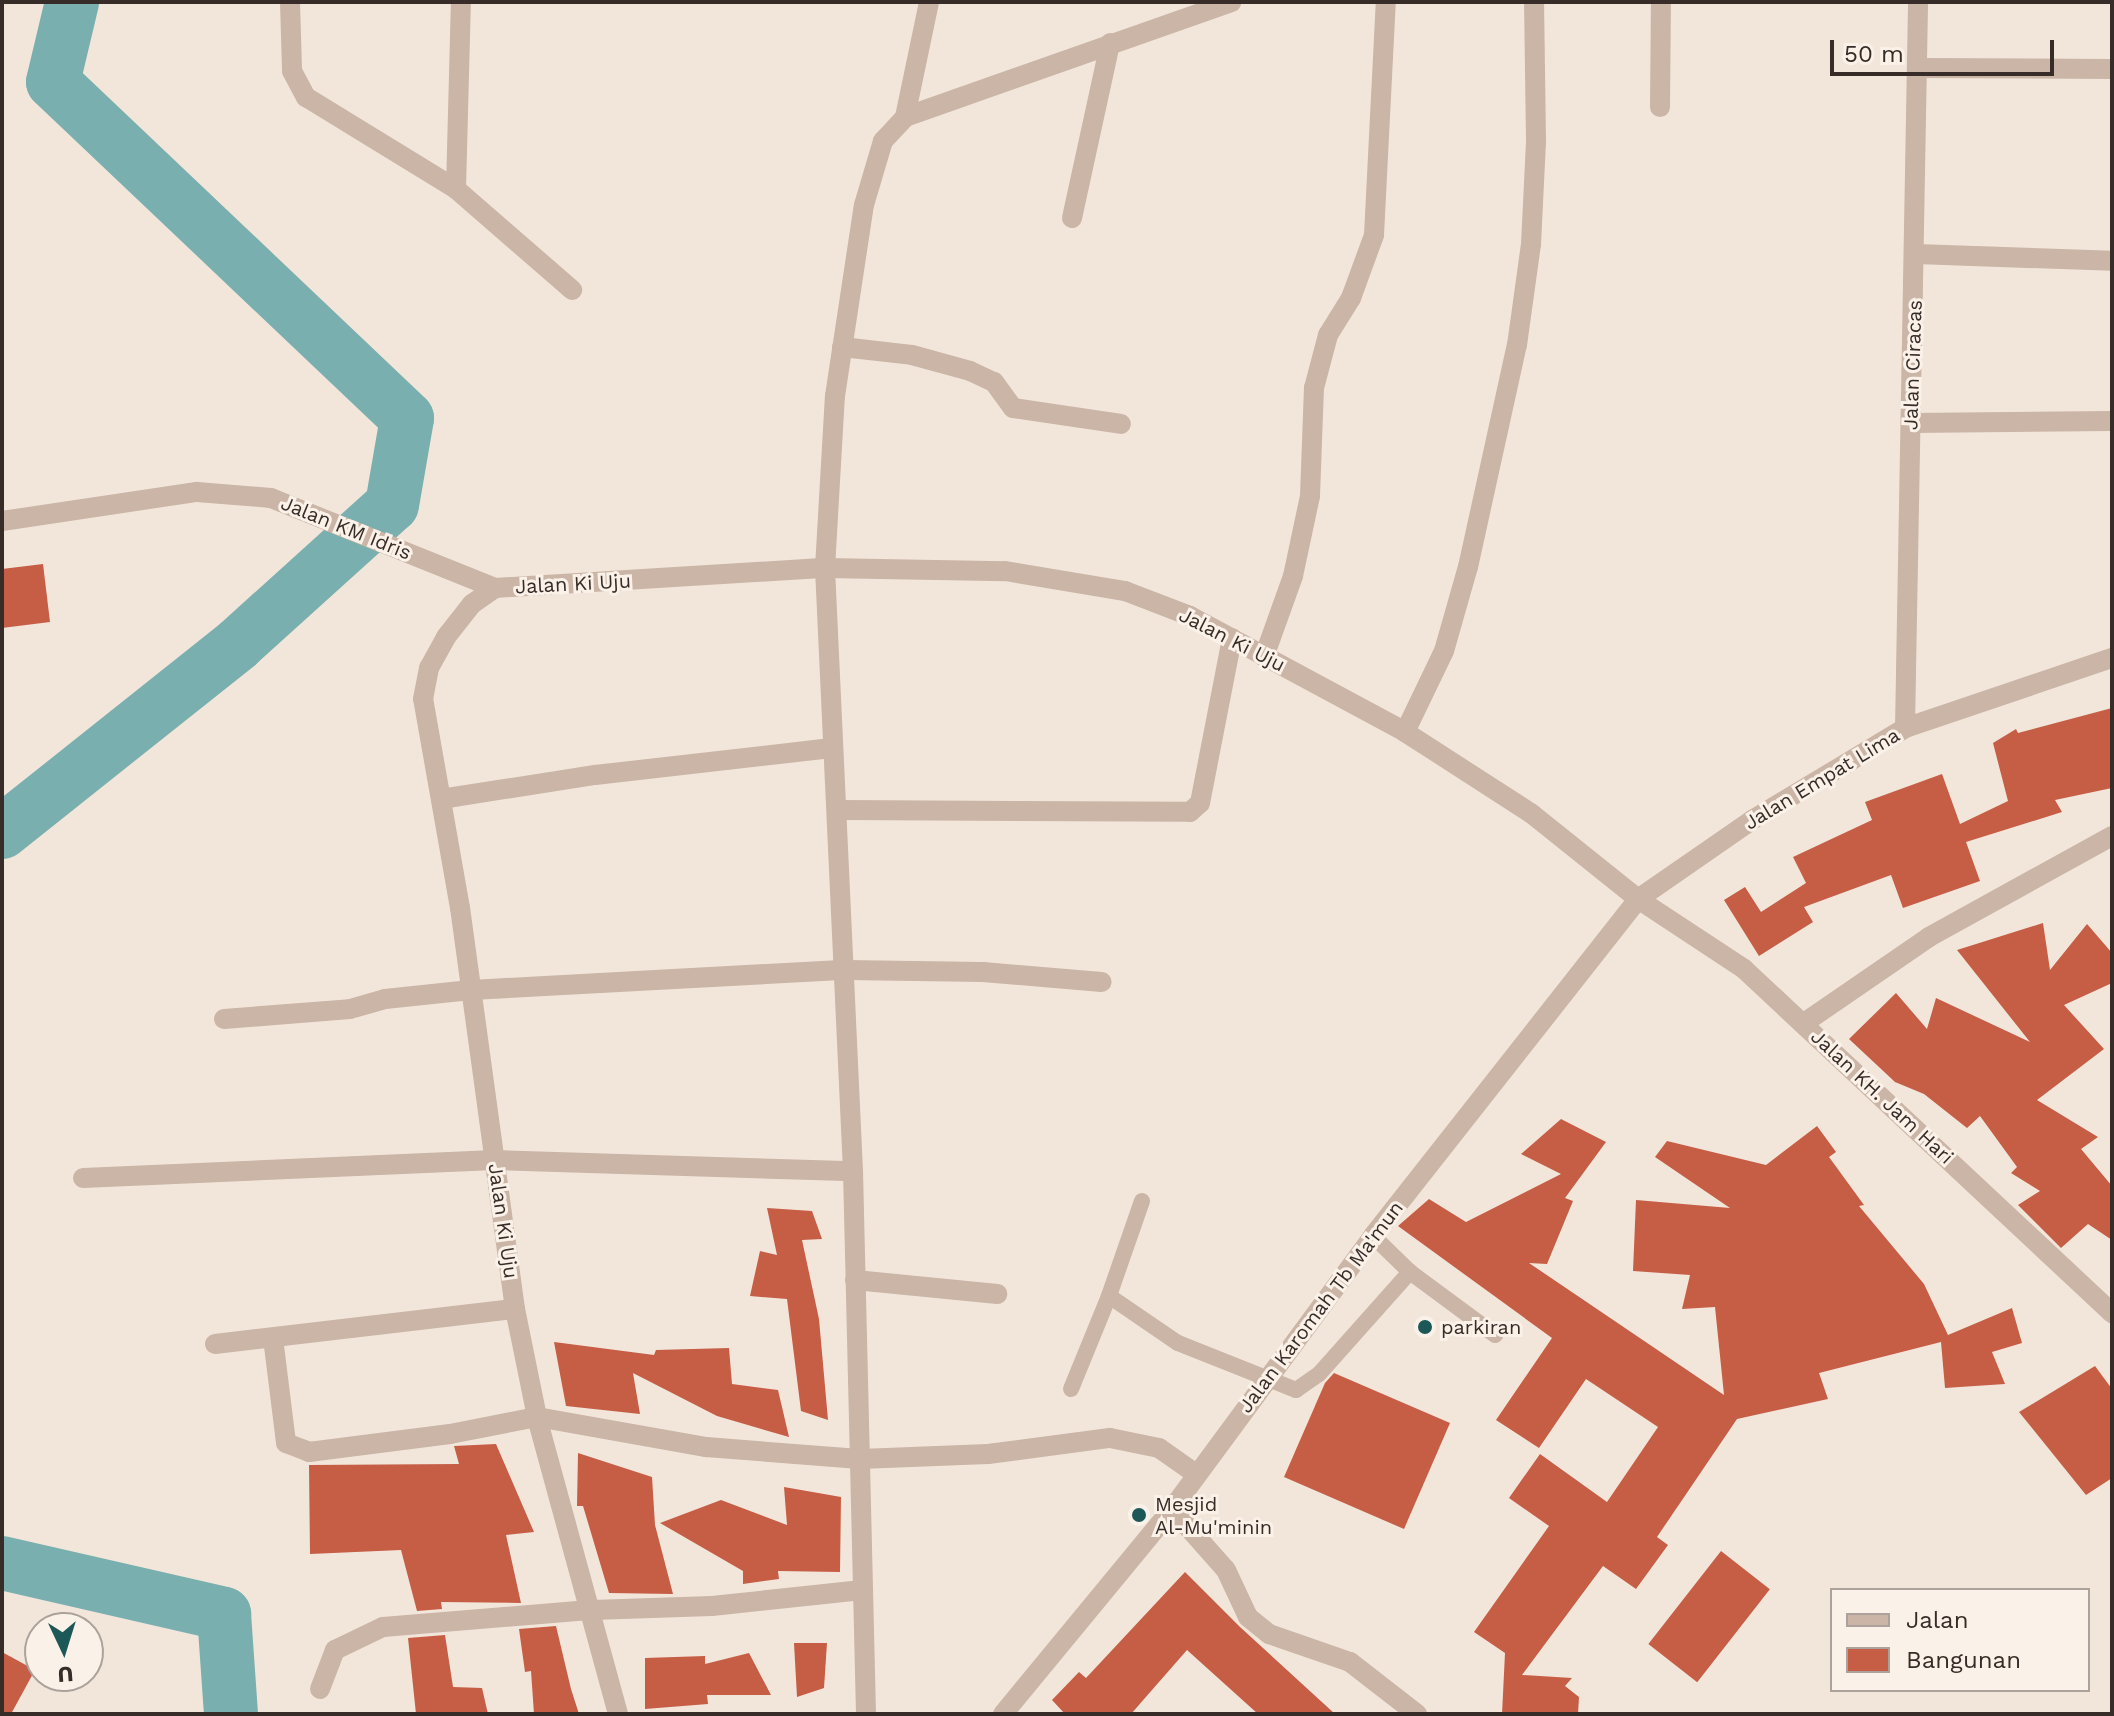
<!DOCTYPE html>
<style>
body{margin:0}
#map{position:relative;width:2114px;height:1716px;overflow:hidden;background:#f2e6db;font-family:"Work Sans",sans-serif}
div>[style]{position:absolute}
.river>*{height:54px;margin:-27px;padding:0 27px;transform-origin:27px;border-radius:27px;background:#7aafaf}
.building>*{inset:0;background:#c65d45;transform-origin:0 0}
.lane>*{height:16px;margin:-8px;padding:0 8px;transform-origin:8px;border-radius:8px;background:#cab5a7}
.street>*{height:20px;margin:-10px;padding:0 10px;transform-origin:10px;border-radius:10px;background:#cab5a7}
.dots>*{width:22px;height:22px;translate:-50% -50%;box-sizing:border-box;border:4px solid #faf1e8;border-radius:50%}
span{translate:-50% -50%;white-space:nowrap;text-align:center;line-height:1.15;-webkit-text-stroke:6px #faf1e8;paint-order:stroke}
.street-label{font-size:20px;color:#372c28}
.poi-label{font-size:20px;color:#372c28}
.left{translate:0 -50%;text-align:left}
.frame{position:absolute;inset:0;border:4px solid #372c28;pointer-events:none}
.legend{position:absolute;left:1830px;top:1588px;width:260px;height:104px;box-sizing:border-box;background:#faf1e8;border:2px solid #aca29b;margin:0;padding:10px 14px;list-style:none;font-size:24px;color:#372c28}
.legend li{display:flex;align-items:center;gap:16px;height:40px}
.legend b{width:40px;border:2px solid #aca29b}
.north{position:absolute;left:24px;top:1612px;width:80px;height:80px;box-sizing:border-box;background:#faf1e8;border:2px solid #aca29b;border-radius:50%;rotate:176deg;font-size:22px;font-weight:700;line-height:32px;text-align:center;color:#372c28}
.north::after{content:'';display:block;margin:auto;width:28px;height:36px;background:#1d5858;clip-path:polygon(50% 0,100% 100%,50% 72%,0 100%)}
.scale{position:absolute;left:1830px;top:40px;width:224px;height:36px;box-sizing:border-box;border:4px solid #372c28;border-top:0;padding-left:10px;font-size:24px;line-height:28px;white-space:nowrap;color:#372c28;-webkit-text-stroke:6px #faf1e8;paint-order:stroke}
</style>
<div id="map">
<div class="river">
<i style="left:2px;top:832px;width:302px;rotate:-38.5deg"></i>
<i style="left:238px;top:644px;width:207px;rotate:-42.1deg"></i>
<i style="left:392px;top:505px;width:88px;rotate:-80.2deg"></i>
<i style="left:407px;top:418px;width:488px;rotate:-136.5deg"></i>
<i style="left:53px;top:82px;width:82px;rotate:-76.6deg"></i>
<i style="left:2px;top:1563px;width:228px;rotate:12.9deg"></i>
<i style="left:224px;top:1614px;width:100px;rotate:86deg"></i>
</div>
<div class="building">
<i style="clip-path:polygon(43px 564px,50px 622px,2px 628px,2px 569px)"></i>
<i style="clip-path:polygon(2112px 708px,2112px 788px,2055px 800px,2062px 812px,1966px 842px,1980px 881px,1903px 908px,1891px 875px,1804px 907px,1813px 922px,1759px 956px,1724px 900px,1745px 887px,1761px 912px,1806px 883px,1793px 857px,1872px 820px,1865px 802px,1942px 774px,1960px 824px,2008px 801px,1993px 743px,2016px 729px,2018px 733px)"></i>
<i style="clip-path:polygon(2043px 923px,2050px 970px,2087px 924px,2112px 953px,2112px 983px,2064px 1005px,2104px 1049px,2037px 1100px,2098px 1137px,2081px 1149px,2112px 1186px,2112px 1240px,2088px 1224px,2061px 1248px,2018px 1205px,2040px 1191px,2011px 1173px,2017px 1167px,1980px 1116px,1967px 1128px,1924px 1094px,1895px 1082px,1849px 1039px,1896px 993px,1927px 1029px,1936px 998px,2030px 1042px,1957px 950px)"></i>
<i style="clip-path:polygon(1561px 1119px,1606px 1142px,1565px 1198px,1573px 1201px,1547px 1264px,1529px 1263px,1724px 1395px,1715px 1307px,1682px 1309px,1690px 1275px,1633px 1271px,1636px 1200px,1730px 1208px,1655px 1157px,1667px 1141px,1766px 1165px,1817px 1126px,1836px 1152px,1829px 1157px,1864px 1205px,1859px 1206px,1924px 1284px,1948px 1335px,2012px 1308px,2022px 1343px,1992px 1352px,2005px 1384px,1945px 1388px,1941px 1342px,1819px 1373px,1828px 1399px,1737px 1419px,1657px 1537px,1668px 1545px,1636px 1589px,1603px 1566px,1522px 1675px,1572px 1678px,1565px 1686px,1579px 1697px,1578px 1714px,1502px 1714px,1505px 1653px,1474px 1632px,1549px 1526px,1509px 1498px,1540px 1454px,1607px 1502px,1658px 1427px,1586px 1379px,1539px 1448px,1496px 1420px,1552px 1338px,1398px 1226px,1429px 1199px,1466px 1222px,1561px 1174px,1521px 1154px)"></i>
<i style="clip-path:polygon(767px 1208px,812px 1211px,822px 1239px,802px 1240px,819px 1319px,828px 1420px,801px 1411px,787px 1299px,750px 1296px,760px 1251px,777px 1255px)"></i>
<i style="clip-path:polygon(554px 1342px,654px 1355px,656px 1350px,729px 1348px,732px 1384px,778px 1390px,789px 1437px,717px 1416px,633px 1373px,640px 1414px,566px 1406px)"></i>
<i style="clip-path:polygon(2095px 1366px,2112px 1389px,2112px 1478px,2086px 1495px,2019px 1412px)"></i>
<i style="clip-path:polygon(1334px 1373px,1450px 1423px,1404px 1529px,1284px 1477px,1325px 1383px)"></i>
<i style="clip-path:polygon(496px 1444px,534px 1532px,506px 1535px,521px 1603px,441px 1602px,442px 1609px,417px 1611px,401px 1550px,310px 1554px,309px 1465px,459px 1464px,454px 1446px)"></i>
<i style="clip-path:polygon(578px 1453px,652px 1477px,655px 1525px,673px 1594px,609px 1593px,583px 1506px,577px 1506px)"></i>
<i style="clip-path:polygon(784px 1487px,841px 1497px,840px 1572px,778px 1571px,779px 1579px,743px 1584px,743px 1571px,660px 1523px,721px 1500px,787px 1525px)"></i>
<i style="left:1721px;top:1551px;width:62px;height:118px;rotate:38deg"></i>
<i style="clip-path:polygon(1185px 1572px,1240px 1627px,1335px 1714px,1258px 1714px,1187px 1650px,1131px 1714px,1065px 1714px,1052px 1700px,1079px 1672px,1086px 1678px)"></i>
<i style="clip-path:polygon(556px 1626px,571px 1689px,579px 1714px,534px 1714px,531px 1671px,525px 1672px,519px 1629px)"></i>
<i style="clip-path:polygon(445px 1635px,453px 1687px,482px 1688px,488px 1714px,416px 1714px,408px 1638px)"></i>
<i style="clip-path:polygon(794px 1643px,827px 1643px,824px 1688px,797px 1697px)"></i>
<i style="clip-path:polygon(2px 1652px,35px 1670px,11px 1714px,2px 1714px)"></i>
<i style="clip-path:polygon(749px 1653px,771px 1695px,707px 1695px,708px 1704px,645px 1709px,645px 1658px,705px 1656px,705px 1664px)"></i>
</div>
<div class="lane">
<i style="left:1142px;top:1201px;width:101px;rotate:109.2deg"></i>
<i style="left:1109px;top:1296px;width:83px;rotate:34.3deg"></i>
<i style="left:1178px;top:1343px;width:127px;rotate:21.7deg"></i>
<i style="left:1296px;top:1390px;width:28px;rotate:-35deg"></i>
<i style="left:1319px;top:1374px;width:137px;rotate:-48.3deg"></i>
<i style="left:1410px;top:1272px;width:52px;rotate:-135.8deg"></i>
<i style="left:1410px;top:1272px;width:106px;rotate:36.5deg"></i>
<i style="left:1071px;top:1389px;width:100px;rotate:-67.8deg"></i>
</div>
<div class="street">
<i style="left:290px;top:2px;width:69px;rotate:88.3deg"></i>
<i style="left:292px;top:71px;width:30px;rotate:62deg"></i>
<i style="left:306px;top:97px;width:176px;rotate:31.5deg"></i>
<i style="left:456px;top:189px;width:154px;rotate:41deg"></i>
<i style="left:1919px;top:68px;width:193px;rotate:0.3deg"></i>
<i style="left:1660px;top:107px;width:105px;rotate:-89.5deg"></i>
<i style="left:905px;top:117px;width:117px;rotate:-78.2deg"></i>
<i style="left:456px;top:189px;width:187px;rotate:-88.5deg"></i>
<i style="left:1072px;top:218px;width:179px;rotate:-77.7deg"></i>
<i style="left:1916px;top:254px;width:196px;rotate:2deg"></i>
<i style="left:842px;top:347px;width:70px;rotate:6.5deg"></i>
<i style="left:912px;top:355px;width:60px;rotate:15.4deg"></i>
<i style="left:970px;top:371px;width:26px;rotate:25deg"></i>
<i style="left:994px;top:382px;width:32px;rotate:54deg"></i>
<i style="left:1013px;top:408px;width:109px;rotate:8.4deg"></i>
<i style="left:1911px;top:423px;width:201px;rotate:-0.6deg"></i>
<i style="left:2px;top:521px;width:197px;rotate:-8.5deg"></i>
<i style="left:197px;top:492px;width:74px;rotate:4.6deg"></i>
<i style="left:271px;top:498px;width:241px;rotate:21.9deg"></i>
<i style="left:1264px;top:657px;width:86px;rotate:-70.3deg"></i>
<i style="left:1293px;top:576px;width:82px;rotate:-78deg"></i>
<i style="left:1310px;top:496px;width:108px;rotate:-87.9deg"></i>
<i style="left:1314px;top:388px;width:55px;rotate:-75.2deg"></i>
<i style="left:1328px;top:335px;width:44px;rotate:-58.1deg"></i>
<i style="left:1351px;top:298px;width:67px;rotate:-69.9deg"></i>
<i style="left:1374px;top:235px;width:233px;rotate:-87.1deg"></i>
<i style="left:1905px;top:728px;width:726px;rotate:-88.97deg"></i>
<i style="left:1405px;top:732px;width:90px;rotate:-64.3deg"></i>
<i style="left:1444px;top:651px;width:87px;rotate:-74.1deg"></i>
<i style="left:1468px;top:567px;width:227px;rotate:-77.6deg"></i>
<i style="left:1517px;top:345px;width:102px;rotate:-82.1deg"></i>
<i style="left:1531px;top:244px;width:102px;rotate:-87.2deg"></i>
<i style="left:1536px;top:142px;width:140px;rotate:-90.8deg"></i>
<i style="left:441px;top:799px;width:156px;rotate:-8.9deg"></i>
<i style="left:595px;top:775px;width:238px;rotate:-6.5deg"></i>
<i style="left:839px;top:810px;width:351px;rotate:0.3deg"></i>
<i style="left:1190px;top:812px;width:13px;rotate:-42deg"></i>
<i style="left:1200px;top:803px;width:168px;rotate:-79deg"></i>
<i style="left:224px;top:1019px;width:126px;rotate:-4.5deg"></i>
<i style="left:350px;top:1009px;width:36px;rotate:-16deg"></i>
<i style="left:385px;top:999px;width:86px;rotate:-6deg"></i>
<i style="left:471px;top:990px;width:375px;rotate:-3.1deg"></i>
<i style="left:845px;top:970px;width:138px;rotate:0.8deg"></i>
<i style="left:983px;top:972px;width:119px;rotate:4.8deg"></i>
<i style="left:1804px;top:1023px;width:152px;rotate:-34.5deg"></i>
<i style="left:1929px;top:937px;width:209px;rotate:-28.9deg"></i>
<i style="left:83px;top:1178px;width:412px;rotate:-2.5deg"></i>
<i style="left:495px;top:1160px;width:358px;rotate:1.8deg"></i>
<i style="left:855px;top:1280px;width:143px;rotate:5.6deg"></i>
<i style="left:273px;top:1338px;width:106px;rotate:82.9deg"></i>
<i style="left:286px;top:1443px;width:25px;rotate:21deg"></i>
<i style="left:309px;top:1452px;width:142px;rotate:-7.3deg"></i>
<i style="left:450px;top:1434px;width:89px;rotate:-11.1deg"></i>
<i style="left:537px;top:1417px;width:172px;rotate:10.1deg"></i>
<i style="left:706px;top:1447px;width:154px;rotate:4.5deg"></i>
<i style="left:860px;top:1459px;width:128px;rotate:-2.2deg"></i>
<i style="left:988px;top:1454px;width:123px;rotate:-7.5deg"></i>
<i style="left:1110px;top:1438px;width:50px;rotate:11.5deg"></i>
<i style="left:1159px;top:1448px;width:45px;rotate:35.1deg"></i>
<i style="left:215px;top:1344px;width:302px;rotate:-6.7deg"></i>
<i style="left:1172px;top:1509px;width:81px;rotate:48.5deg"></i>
<i style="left:1226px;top:1570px;width:52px;rotate:64.9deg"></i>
<i style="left:1248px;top:1617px;width:27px;rotate:39deg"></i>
<i style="left:1269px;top:1634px;width:86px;rotate:19.1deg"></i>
<i style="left:1350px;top:1662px;width:85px;rotate:37.8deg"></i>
<i style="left:320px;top:1689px;width:42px;rotate:-69deg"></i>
<i style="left:335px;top:1650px;width:53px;rotate:-25.6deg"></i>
<i style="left:383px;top:1627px;width:210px;rotate:-4.7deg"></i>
<i style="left:592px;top:1610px;width:120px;rotate:-1.9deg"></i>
<i style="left:712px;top:1606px;width:151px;rotate:-6.1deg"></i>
<i style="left:618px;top:1714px;width:308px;rotate:-105.3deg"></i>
<i style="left:537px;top:1417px;width:110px;rotate:-101.5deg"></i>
<i style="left:515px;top:1309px;width:405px;rotate:-97.8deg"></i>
<i style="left:460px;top:908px;width:212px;rotate:-100deg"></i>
<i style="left:423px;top:699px;width:32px;rotate:-79deg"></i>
<i style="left:429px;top:668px;width:35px;rotate:-61deg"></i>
<i style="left:446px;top:637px;width:42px;rotate:-51.8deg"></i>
<i style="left:472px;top:604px;width:28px;rotate:-35deg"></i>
<i style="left:495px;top:588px;width:331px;rotate:-3.5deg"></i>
<i style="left:825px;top:568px;width:180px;rotate:1deg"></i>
<i style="left:1005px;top:571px;width:122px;rotate:9.5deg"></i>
<i style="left:1125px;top:591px;width:70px;rotate:21deg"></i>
<i style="left:1190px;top:616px;width:244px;rotate:28.3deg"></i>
<i style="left:1405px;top:732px;width:151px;rotate:32.8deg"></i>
<i style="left:1532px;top:814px;width:136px;rotate:38.7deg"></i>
<i style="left:1638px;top:899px;width:127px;rotate:33.4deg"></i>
<i style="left:1744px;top:969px;width:504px;rotate:43.07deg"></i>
<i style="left:866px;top:1714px;width:543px;rotate:-91.37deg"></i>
<i style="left:853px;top:1171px;width:604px;rotate:-92.66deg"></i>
<i style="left:825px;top:568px;width:172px;rotate:-86.7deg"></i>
<i style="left:835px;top:396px;width:193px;rotate:-81.4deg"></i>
<i style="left:864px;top:205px;width:67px;rotate:-73.5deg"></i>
<i style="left:883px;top:141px;width:33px;rotate:-47deg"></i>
<i style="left:905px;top:117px;width:346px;rotate:-19.4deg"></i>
<i style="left:1003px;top:1714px;width:266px;rotate:-50.5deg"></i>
<i style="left:1172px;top:1509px;width:339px;rotate:-53.6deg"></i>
<i style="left:1373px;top:1236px;width:429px;rotate:-51.8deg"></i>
<i style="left:1638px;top:899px;width:139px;rotate:-34.7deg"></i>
<i style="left:1752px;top:820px;width:179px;rotate:-31deg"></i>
<i style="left:1905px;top:728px;width:219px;rotate:-18.7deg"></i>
</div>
<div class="dots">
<i style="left:1425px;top:1327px;background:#1d5858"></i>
<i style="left:1139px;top:1515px;background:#1d5858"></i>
</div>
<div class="street-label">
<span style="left:1913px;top:365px;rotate:-88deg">Jalan Ciracas</span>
<span style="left:346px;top:528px;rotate:22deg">Jalan KM Idris</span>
<span style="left:573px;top:584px;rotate:-3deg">Jalan Ki Uju</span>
<span style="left:1232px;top:640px;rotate:27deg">Jalan Ki Uju</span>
<span style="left:1822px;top:779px;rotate:-31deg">Jalan Empat Lima</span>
<span style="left:1882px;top:1097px;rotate:43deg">Jalan KH. Jam Hari</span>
<span style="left:503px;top:1221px;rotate:82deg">Jalan Ki Uju</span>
<span style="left:1321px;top:1307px;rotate:-53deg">Jalan Karomah Tb Ma'mun</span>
</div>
<div class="poi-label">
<span class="left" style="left:1441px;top:1327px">parkiran</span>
<span class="left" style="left:1155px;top:1516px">Mesjid<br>Al-Mu'minin</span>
</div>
<div class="frame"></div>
<ul class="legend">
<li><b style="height:10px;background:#cab5a7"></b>Jalan</li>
<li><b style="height:22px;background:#c65d45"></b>Bangunan</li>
</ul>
<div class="north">U</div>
<div class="scale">50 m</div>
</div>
